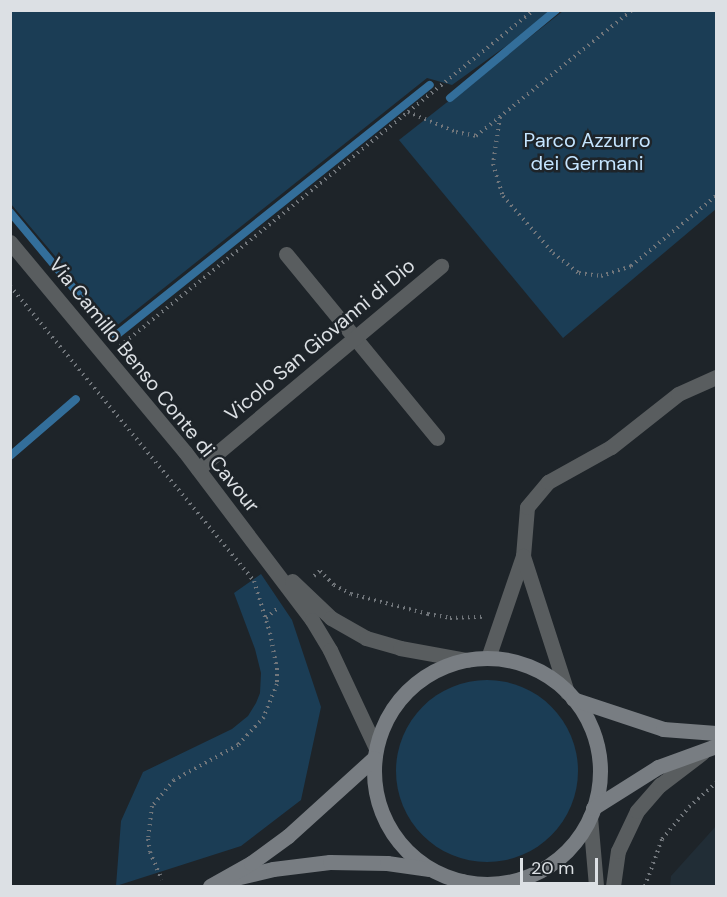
<!DOCTYPE html>
<style>
body{margin:0}
#map{position:relative;width:727px;height:897px;overflow:hidden;background:#1e2429;font-family:"DM Sans",sans-serif}
div>[style]{position:absolute}
.built>*{inset:0;background:#212d36}
.green>*{inset:0;background:#1b3d55}
.round{border-radius:50%}
.stream>*{height:8px;margin:-4px;padding:0 4px;transform-origin:4px;border-radius:4px;background:#336e9a}
.path>*{height:4px;margin-top:-2px;transform-origin:0;background:repeating-linear-gradient(90deg,#71767b 0 1.5px,transparent 0 6px)}
.service>*{height:15px;margin:-7.5px;padding:0 7.5px;transform-origin:7.5px;border-radius:7.5px;background:#595d5f}
.minor>*{height:15px;margin:-7.5px;padding:0 7.5px;transform-origin:7.5px;border-radius:7.5px;background:#595d5f}
.tertiary>*{height:15px;margin:-7.5px;padding:0 7.5px;transform-origin:7.5px;border-radius:7.5px;background:#595d5f}
.secondary>*{height:15px;margin:-7.5px;padding:0 7.5px;transform-origin:7.5px;border-radius:7.5px;background:#787d82}
.secondary>.ring{margin:-7.5px;padding:0;box-sizing:content-box;background:none;border:15px solid #787d82;border-radius:50%}
span{translate:-50% -50%;white-space:nowrap;text-align:center;line-height:1.15;-webkit-text-stroke:5px #1e2429;paint-order:stroke}
.park-label{font-size:20px;color:#c5e5ff}
.street-label{font-size:20px;color:#dce0e4}
.frame{position:absolute;inset:0;border:12px solid #dce0e4;pointer-events:none}
.scale{position:absolute;left:520px;top:858px;width:78px;height:27px;box-sizing:border-box;border:3px solid #dce0e4;border-top:0;padding-left:8px;font-size:18px;line-height:21px;white-space:nowrap;color:#dce0e4;-webkit-text-stroke:4px #1e2429;paint-order:stroke}
</style>
<div id="map">
<div class="built">
<i style="clip-path:polygon(716px 826px,716px 886px,670px 886px,671px 876px)"></i>
</div>
<div class="green">
<i style="clip-path:polygon(10px 11px,11px 10px,555px 11px,452px 85px,427px 78px,115px 327px,11px 204px)"></i>
<i style="clip-path:polygon(563px 11px,716px 11px,716px 209px,563px 338px,399px 140px)"></i>
<i style="clip-path:polygon(261px 574px,292px 620px,321px 707px,301px 800px,241px 846px,116px 886px,121px 821px,143px 772px,232px 729px,248px 716px,256px 703px,260px 693px,261px 673px,255px 649px,234px 593px)"></i>
<i class="round" style="left:396px;top:680px;width:182px;height:182px"></i>
</div>
<div class="stream">
<i style="left:450px;top:98px;width:138px;rotate:-39.7deg"></i>
<i style="left:10px;top:212px;width:163px;rotate:50.2deg"></i>
<i style="left:114px;top:337px;width:404px;rotate:-38.6deg"></i>
<i style="left:10px;top:456px;width:87px;rotate:-40.8deg"></i>
</div>
<div class="path">
<i style="left:408px;top:112px;width:162px;rotate:-39deg"></i>
<i style="left:500px;top:117px;width:48px;rotate:98.5deg"></i>
<i style="left:493px;top:164px;width:34px;rotate:73deg"></i>
<i style="left:503px;top:196px;width:76px;rotate:48.7deg"></i>
<i style="left:553px;top:253px;width:33px;rotate:38deg"></i>
<i style="left:579px;top:273px;width:22px;rotate:8deg"></i>
<i style="left:601px;top:276px;width:32px;rotate:-18deg"></i>
<i style="left:631px;top:266px;width:110px;rotate:-39.5deg"></i>
<i style="left:10px;top:286px;width:383px;rotate:50.4deg"></i>
<i style="left:254px;top:581px;width:54px;rotate:72.9deg"></i>
<i style="left:270px;top:633px;width:36px;rotate:79deg"></i>
<i style="left:277px;top:668px;width:16px;rotate:90deg"></i>
<i style="left:277px;top:684px;width:35px;rotate:112deg"></i>
<i style="left:264px;top:717px;width:38px;rotate:133deg"></i>
<i style="left:238px;top:745px;width:73px;rotate:151.3deg"></i>
<i style="left:174px;top:780px;width:34px;rotate:130deg"></i>
<i style="left:152px;top:806px;width:33px;rotate:97deg"></i>
<i style="left:148px;top:839px;width:13px;rotate:81deg"></i>
<i style="left:150px;top:852px;width:30px;rotate:67deg"></i>
<i style="left:120px;top:346px;width:371px;rotate:-39.1deg"></i>
<i style="left:408px;top:112px;width:52px;rotate:22.6deg"></i>
<i style="left:456px;top:132px;width:20px;rotate:11deg"></i>
<i style="left:476px;top:136px;width:201px;rotate:-38.9deg"></i>
<i style="left:314px;top:576px;width:8px;rotate:-40deg"></i>
<i style="left:320px;top:571px;width:20px;rotate:45deg"></i>
<i style="left:334px;top:585px;width:19px;rotate:28deg"></i>
<i style="left:351px;top:594px;width:80px;rotate:14.6deg"></i>
<i style="left:428px;top:614px;width:22px;rotate:10deg"></i>
<i style="left:450px;top:618px;width:33px;rotate:-2deg"></i>
<i style="left:266px;top:618px;width:17px;rotate:-40deg"></i>
<i style="left:645px;top:886px;width:50px;rotate:-70.1deg"></i>
<i style="left:662px;top:839px;width:42px;rotate:-49.8deg"></i>
<i style="left:689px;top:807px;width:36px;rotate:-42deg"></i>
</div>
<div class="service">
<i style="left:286px;top:254px;width:238px;rotate:50.6deg"></i>
<i style="left:523px;top:556px;width:49px;rotate:-85.3deg"></i>
<i style="left:527px;top:507px;width:33px;rotate:-50deg"></i>
<i style="left:548px;top:482px;width:72px;rotate:-29.1deg"></i>
<i style="left:611px;top:447px;width:85px;rotate:-38.3deg"></i>
<i style="left:678px;top:394px;width:42px;rotate:-24.1deg"></i>
<i style="left:488px;top:658px;width:108px;rotate:-71.1deg"></i>
<i style="left:523px;top:556px;width:143px;rotate:72.1deg"></i>
</div>
<div class="minor">
<i style="left:198px;top:469px;width:317px;rotate:-39.9deg"></i>
</div>
<div class="tertiary">
<i style="left:10px;top:242px;width:273px;rotate:50.2deg"></i>
<i style="left:185px;top:452px;width:211px;rotate:52.9deg"></i>
<i style="left:312px;top:620px;width:35px;rotate:59deg"></i>
<i style="left:330px;top:650px;width:108px;rotate:64.9deg"></i>
<i style="left:292px;top:581px;width:54px;rotate:43.5deg"></i>
<i style="left:331px;top:618px;width:40px;rotate:29.7deg"></i>
<i style="left:366px;top:638px;width:35px;rotate:16deg"></i>
<i style="left:400px;top:648px;width:68px;rotate:10.2deg"></i>
<i style="left:590px;top:817px;width:69px;rotate:85deg"></i>
<i style="left:462px;top:881px;width:9px;rotate:32deg"></i>
<i style="left:613px;top:886px;width:35px;rotate:-82deg"></i>
<i style="left:618px;top:851px;width:44px;rotate:-64.6deg"></i>
<i style="left:637px;top:811px;width:35px;rotate:-49deg"></i>
<i style="left:660px;top:785px;width:53px;rotate:-37.3deg"></i>
</div>
<div class="secondary">
<i class="ring" style="left:374px;top:658px;width:211px;height:211px"></i>
<i style="left:573px;top:699px;width:95px;rotate:18.4deg"></i>
<i style="left:663px;top:729px;width:53px;rotate:4.3deg"></i>
<i style="left:593px;top:808px;width:77px;rotate:-32.2deg"></i>
<i style="left:658px;top:767px;width:62px;rotate:-19.9deg"></i>
<i style="left:223px;top:881px;width:51px;rotate:-13.5deg"></i>
<i style="left:273px;top:869px;width:57px;rotate:-7deg"></i>
<i style="left:330px;top:862px;width:57px;rotate:1deg"></i>
<i style="left:387px;top:863px;width:41px;rotate:8.3deg"></i>
<i style="left:210px;top:886px;width:47px;rotate:-29.3deg"></i>
<i style="left:251px;top:863px;width:46px;rotate:-36.1deg"></i>
<i style="left:288px;top:836px;width:116px;rotate:-42.2deg"></i>
</div>
<div class="park-label">
<span style="left:587px;top:152px">Parco Azzurro<br>dei Germani</span>
</div>
<div class="street-label">
<span style="left:320px;top:340px;rotate:-40deg">Vicolo San Giovanni di Dio</span>
<span style="left:154px;top:385px;rotate:51deg">Via Camillo Benso Conte di Cavour</span>
</div>
<div class="frame"></div>
<div class="scale">20 m</div>
</div>
